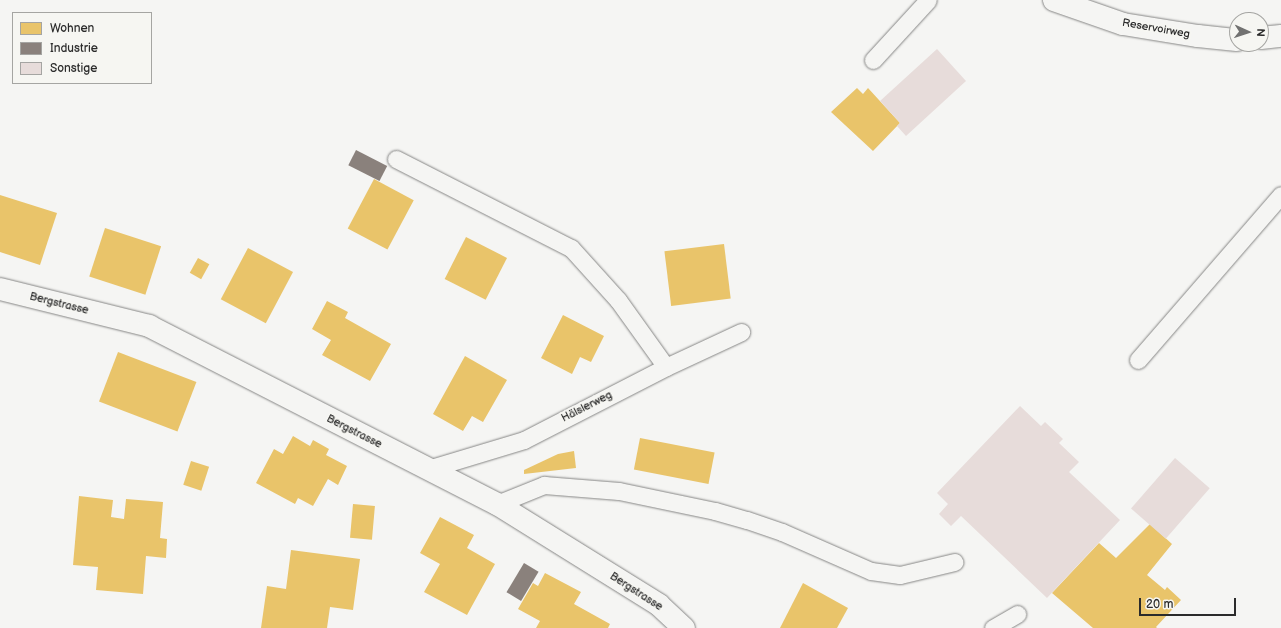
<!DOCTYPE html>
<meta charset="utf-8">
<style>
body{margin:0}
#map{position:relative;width:1281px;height:628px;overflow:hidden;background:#f5f5f3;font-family:"Balsamiq Sans",sans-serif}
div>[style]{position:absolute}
.homes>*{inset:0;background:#e9c46a;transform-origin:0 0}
.industry>*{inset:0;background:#8a817c;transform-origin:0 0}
.building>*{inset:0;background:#e7dcda;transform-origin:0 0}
.roads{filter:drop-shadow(0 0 1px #868685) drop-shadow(0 0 1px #868685)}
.service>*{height:17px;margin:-8.5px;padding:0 8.5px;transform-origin:8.5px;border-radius:8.5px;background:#f5f5f3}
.minor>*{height:22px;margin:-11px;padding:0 11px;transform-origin:11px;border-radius:11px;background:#f5f5f3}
span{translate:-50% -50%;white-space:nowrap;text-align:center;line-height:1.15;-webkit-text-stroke:4px #f6f6f2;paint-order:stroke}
.street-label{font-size:11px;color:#2b2b2b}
.legend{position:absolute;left:12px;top:12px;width:140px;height:72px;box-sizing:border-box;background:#f6f6f2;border:1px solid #a5a5a2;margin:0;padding:5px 7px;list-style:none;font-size:12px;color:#2b2b2b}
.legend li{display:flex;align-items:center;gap:8px;height:20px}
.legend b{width:20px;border:1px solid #a5a5a2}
.north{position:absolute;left:1229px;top:12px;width:40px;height:40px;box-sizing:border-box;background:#f6f6f2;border:1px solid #a5a5a2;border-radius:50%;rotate:93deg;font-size:11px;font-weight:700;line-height:16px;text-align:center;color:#2b2b2b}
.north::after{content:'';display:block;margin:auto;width:14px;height:18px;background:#727271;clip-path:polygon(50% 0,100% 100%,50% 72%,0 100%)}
.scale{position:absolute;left:1139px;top:598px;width:97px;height:18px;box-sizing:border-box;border:2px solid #2b2b2b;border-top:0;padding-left:5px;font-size:12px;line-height:14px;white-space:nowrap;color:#2b2b2b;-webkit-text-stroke:3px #f6f6f2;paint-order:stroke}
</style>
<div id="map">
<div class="homes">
<i style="clip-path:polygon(857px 88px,863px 94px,868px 88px,900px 123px,873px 151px,831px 112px)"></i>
<i style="left:374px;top:179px;width:45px;height:56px;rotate:28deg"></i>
<i style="clip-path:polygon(0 195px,57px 213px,40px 265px,0 252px)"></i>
<i style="left:105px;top:228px;width:59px;height:51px;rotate:18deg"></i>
<i style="left:466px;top:237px;width:46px;height:47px;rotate:27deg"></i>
<i style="left:724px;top:244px;width:55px;height:60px;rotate:83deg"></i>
<i style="left:248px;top:248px;width:51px;height:58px;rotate:28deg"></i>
<i style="left:198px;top:258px;width:13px;height:17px;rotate:29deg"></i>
<i style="clip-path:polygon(327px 301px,348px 312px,345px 318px,391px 344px,370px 381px,322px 355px,331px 340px,312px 329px)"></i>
<i style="clip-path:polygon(563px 315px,604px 336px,591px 362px,580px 357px,572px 374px,541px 358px)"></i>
<i style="left:118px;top:352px;width:84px;height:53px;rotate:21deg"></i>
<i style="clip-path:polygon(465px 356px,507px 380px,483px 422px,472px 416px,463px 431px,433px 414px)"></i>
<i style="clip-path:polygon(293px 436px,310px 446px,313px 440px,329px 449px,326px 455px,347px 466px,338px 485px,328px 479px,313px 506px,298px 498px,295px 504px,256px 483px,274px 449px,283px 454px)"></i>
<i style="left:640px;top:438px;width:76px;height:32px;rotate:11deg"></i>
<i style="clip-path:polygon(574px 451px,576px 468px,524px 474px,524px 470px,558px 454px)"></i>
<i style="left:191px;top:461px;width:19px;height:25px;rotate:18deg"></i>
<i style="clip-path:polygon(79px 496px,113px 500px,111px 517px,124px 519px,126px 499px,163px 502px,160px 538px,167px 539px,166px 558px,146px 556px,143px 594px,96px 590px,98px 567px,73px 565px)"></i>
<i style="left:353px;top:504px;width:22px;height:34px;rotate:5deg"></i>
<i style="clip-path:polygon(440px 517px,474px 535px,467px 548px,495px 564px,467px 615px,424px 592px,440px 564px,420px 553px)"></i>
<i style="clip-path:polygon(1150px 524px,1172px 544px,1147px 575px,1165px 590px,1167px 587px,1181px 600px,1156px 627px,1157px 628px,1093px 628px,1052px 593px,1099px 543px,1116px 558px)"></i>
<i style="clip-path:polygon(291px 550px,360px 559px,353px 610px,330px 607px,327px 628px,261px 628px,267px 586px,286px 589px)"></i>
<i style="clip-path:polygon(545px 573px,581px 592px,574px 604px,610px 624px,608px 628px,536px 628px,540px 621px,518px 609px,533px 583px,538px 586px)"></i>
<i style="clip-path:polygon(803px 583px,848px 608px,837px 628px,780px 628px)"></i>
</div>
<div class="industry">
<i style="left:356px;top:150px;width:35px;height:17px;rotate:27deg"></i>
<i style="left:524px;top:563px;width:17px;height:34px;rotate:31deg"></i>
</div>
<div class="building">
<i style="clip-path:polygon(937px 49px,966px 81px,906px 136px,897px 126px,900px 123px,880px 101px)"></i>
<i style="clip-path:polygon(1020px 406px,1041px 426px,1045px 422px,1063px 439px,1059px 443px,1079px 462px,1069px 472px,1120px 520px,1047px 598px,961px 516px,951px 526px,939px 514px,948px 504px,937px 493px)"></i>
<i style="left:1175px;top:458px;width:46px;height:67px;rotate:41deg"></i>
</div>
<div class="roads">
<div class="service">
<i style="left:873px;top:60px;width:81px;rotate:-47.5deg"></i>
<i style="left:396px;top:159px;width:196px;rotate:27deg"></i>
<i style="left:571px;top:248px;width:70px;rotate:47.9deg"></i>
<i style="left:618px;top:300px;width:82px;rotate:54.4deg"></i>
<i style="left:1138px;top:360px;width:218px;rotate:-49.1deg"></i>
<i style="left:428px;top:469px;width:100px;rotate:-16.8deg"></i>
<i style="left:524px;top:440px;width:160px;rotate:-27.2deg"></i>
<i style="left:666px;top:367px;width:83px;rotate:-25deg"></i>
<i style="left:497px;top:504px;width:51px;rotate:-22deg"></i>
<i style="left:544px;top:485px;width:75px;rotate:4.6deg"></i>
<i style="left:619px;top:491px;width:98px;rotate:11.8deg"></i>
<i style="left:715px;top:511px;width:33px;rotate:16deg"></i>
<i style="left:747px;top:520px;width:37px;rotate:19deg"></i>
<i style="left:782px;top:532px;width:97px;rotate:23.7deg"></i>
<i style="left:871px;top:571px;width:29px;rotate:8deg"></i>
<i style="left:900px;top:575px;width:56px;rotate:-13.5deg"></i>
<i style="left:993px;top:628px;width:28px;rotate:-30deg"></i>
</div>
<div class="minor">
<i style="left:1054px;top:0;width:73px;rotate:19.2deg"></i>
<i style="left:1123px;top:24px;width:76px;rotate:9.1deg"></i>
<i style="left:1198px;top:36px;width:39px;rotate:6deg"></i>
<i style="left:1261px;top:38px;width:20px;rotate:-6deg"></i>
<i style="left:0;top:289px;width:154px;rotate:13.9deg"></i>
<i style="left:149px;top:326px;width:391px;rotate:27.1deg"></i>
<i style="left:497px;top:504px;width:191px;rotate:31.9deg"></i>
<i style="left:659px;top:605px;width:34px;rotate:43deg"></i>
</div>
</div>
<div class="street-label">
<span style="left:1156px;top:29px;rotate:10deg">Reservoirweg</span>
<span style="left:59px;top:304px;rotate:14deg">Bergstrasse</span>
<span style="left:587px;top:407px;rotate:-27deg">Hälslerweg</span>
<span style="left:354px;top:432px;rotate:27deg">Bergstrasse</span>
<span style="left:636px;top:592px;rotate:33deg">Bergstrasse</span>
</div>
<ul class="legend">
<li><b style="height:11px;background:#e9c46a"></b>Wohnen</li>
<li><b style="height:11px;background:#8a817c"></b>Industrie</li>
<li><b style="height:11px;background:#e7dcda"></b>Sonstige</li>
</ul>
<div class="north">N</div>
<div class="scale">20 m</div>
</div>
